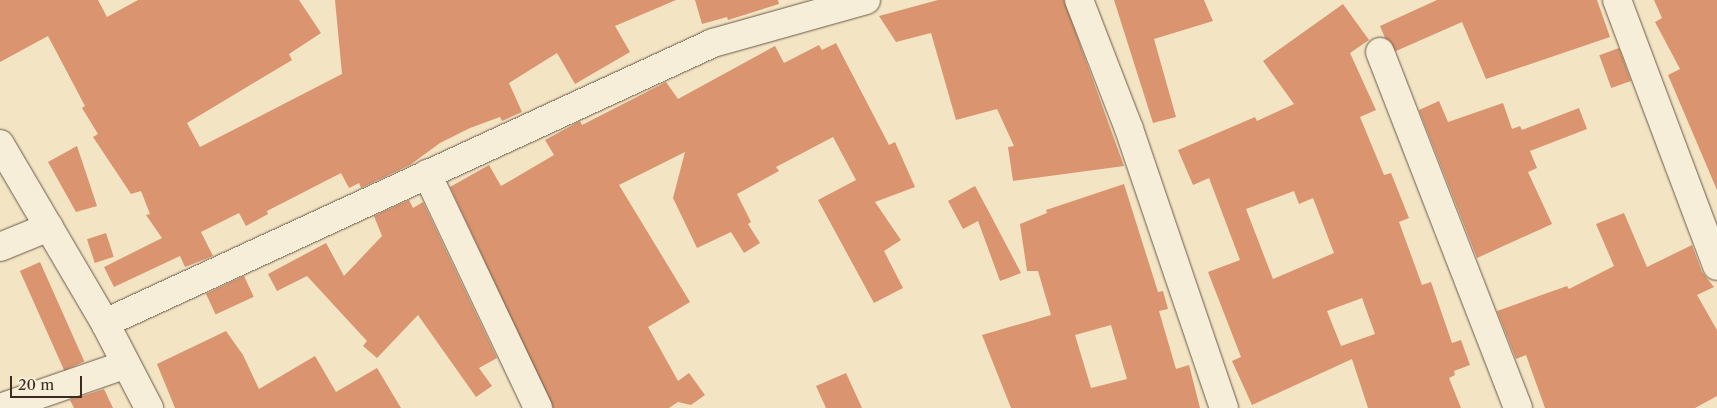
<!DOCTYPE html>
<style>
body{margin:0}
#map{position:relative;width:1717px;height:408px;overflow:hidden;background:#f3e5c4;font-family:"Libre Caslon Text",serif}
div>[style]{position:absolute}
.building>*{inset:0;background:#da946f;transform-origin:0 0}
.roads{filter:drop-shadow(0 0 1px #6a5949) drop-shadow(0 0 1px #6a5949)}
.minor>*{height:28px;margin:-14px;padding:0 14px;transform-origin:14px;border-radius:14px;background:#f7eed9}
span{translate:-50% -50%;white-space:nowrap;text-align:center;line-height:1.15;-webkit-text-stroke:4px #f7eed9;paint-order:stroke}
.scale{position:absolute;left:10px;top:376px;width:72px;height:22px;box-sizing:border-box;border:2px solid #3d2a20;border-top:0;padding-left:6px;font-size:15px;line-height:18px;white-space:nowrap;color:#3d2a20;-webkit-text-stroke:4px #f7eed9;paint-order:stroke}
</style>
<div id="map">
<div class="building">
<i style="clip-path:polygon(0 0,98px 0,107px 17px,138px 0,299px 0,321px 33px,289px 54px,292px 60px,187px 123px,200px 147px,342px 74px,335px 0,676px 0,615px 26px,630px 52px,575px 84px,557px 53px,509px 83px,522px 112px,502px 121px,500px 117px,470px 128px,440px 143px,410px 165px,361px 188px,359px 183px,349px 188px,341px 173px,267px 211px,268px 214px,246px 226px,239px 213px,201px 232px,213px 256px,185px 267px,180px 256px,114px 287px,104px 267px,162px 238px,146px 215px,150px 214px,141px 191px,131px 194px,93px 137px,98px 134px,82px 108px,85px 106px,48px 36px,0 62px)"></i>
<i style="clip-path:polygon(695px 0,778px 0,779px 4px,728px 20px,727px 17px,702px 24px)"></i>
<i style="clip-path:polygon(938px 0,1064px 0,1124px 166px,1013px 181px,1008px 147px,1014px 146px,997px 109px,956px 120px,931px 33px,896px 42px,879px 16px)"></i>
<i style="clip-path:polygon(1114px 0,1204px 0,1213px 21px,1154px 39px,1176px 117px,1153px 123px)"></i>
<i style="clip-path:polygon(1437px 0,1597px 0,1610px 37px,1486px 79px,1462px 22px,1396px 51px,1385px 38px,1380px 26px)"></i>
<i style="clip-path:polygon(1654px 0,1717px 0,1717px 190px,1668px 75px,1680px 69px,1655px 22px,1662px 18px)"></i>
<i style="clip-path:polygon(evenodd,1343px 4px,1369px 40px,1350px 53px,1376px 110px,1360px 117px,1384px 175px,1391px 173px,1409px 218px,1399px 222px,1422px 285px,1431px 282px,1452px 343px,1461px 340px,1470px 365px,1454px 371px,1455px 375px,1449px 378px,1461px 408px,1368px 408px,1352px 359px,1252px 405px,1232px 361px,1241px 357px,1208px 272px,1240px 260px,1209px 178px,1193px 185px,1178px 150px,1255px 117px,1257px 121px,1294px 104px,1263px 61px,1343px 4px,1294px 191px,1299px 204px,1313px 198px,1334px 253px,1273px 279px,1246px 209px,1294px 191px,1343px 4px,1362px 298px,1375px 334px,1341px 346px,1327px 311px,1362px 298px)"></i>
<i style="clip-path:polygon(836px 43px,889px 145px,895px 142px,915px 187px,875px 202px,901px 240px,884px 251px,903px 288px,874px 303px,818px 200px,856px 180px,833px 137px,776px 167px,779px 171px,737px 194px,751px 222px,748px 224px,760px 243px,744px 253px,731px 232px,697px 248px,673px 198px,685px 152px,619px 185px,690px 302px,648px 327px,678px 381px,689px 373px,705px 395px,691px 405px,678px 402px,669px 408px,553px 408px,450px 187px,489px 165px,501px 186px,554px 155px,545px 140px,580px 121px,582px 125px,666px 82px,678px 99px,775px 46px,784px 63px,819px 45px,822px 50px)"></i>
<i style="left:1619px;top:48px;width:35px;height:21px;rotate:70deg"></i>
<i style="clip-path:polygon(1439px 101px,1448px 122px,1503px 103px,1512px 129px,1520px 126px,1522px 130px,1579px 108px,1587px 129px,1530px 151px,1537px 168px,1528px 172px,1552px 224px,1477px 258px,1419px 110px)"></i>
<i style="clip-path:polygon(77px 146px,97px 206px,76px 212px,48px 162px)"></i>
<i style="clip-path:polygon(evenodd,1124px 184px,1158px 292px,1163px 291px,1168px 309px,1159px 311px,1176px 369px,1189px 365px,1200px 408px,1011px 408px,982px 335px,1051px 315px,1038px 271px,1027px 271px,1020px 224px,1047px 213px,1046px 210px,1124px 184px,1111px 325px,1127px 379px,1091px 388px,1075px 335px,1111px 325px)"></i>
<i style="clip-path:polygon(975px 186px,990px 214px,1021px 273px,1000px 281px,978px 221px,963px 229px,948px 201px)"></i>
<i style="clip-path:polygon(409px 200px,413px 208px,423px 202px,497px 358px,479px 368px,492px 386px,476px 397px,418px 315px,377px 358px,363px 346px,367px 341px,307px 276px,277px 291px,268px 274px,326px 243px,344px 276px,382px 236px,374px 216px)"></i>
<i style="clip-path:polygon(1624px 213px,1647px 267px,1692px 245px,1702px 272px,1714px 287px,1697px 295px,1717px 330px,1717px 396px,1695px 408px,1545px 408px,1526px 355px,1516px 359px,1497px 311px,1567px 286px,1569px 289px,1614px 266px,1596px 224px)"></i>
<i style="left:106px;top:233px;width:25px;height:20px;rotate:72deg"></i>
<i style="left:40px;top:262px;width:109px;height:22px;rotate:66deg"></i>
<i style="left:244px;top:276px;width:23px;height:42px;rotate:65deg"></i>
<i style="clip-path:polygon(226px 331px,243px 355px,259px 389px,315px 356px,336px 392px,377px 368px,401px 408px,175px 408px,157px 364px)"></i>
<i style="clip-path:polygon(846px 373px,862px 408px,826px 408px,816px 386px)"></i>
<i style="clip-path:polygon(104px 389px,113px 408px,74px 408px,70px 400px)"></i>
</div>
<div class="roads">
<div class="minor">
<i style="left:1079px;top:0;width:138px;rotate:68.8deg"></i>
<i style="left:1129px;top:129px;width:295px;rotate:71.2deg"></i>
<i style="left:1617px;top:0;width:284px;rotate:69.4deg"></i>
<i style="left:1380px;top:52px;width:382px;rotate:68.8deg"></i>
<i style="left:0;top:144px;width:208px;rotate:59.6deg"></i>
<i style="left:105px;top:323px;width:96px;rotate:62.6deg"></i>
<i style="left:427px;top:174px;width:259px;rotate:64.6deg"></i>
<i style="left:0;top:247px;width:53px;rotate:-22.2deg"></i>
<i style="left:105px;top:323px;width:669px;rotate:-24.73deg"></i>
<i style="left:713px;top:43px;width:159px;rotate:-15.7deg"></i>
<i style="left:0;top:408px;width:131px;rotate:-19.1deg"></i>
</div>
</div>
<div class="scale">20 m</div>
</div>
